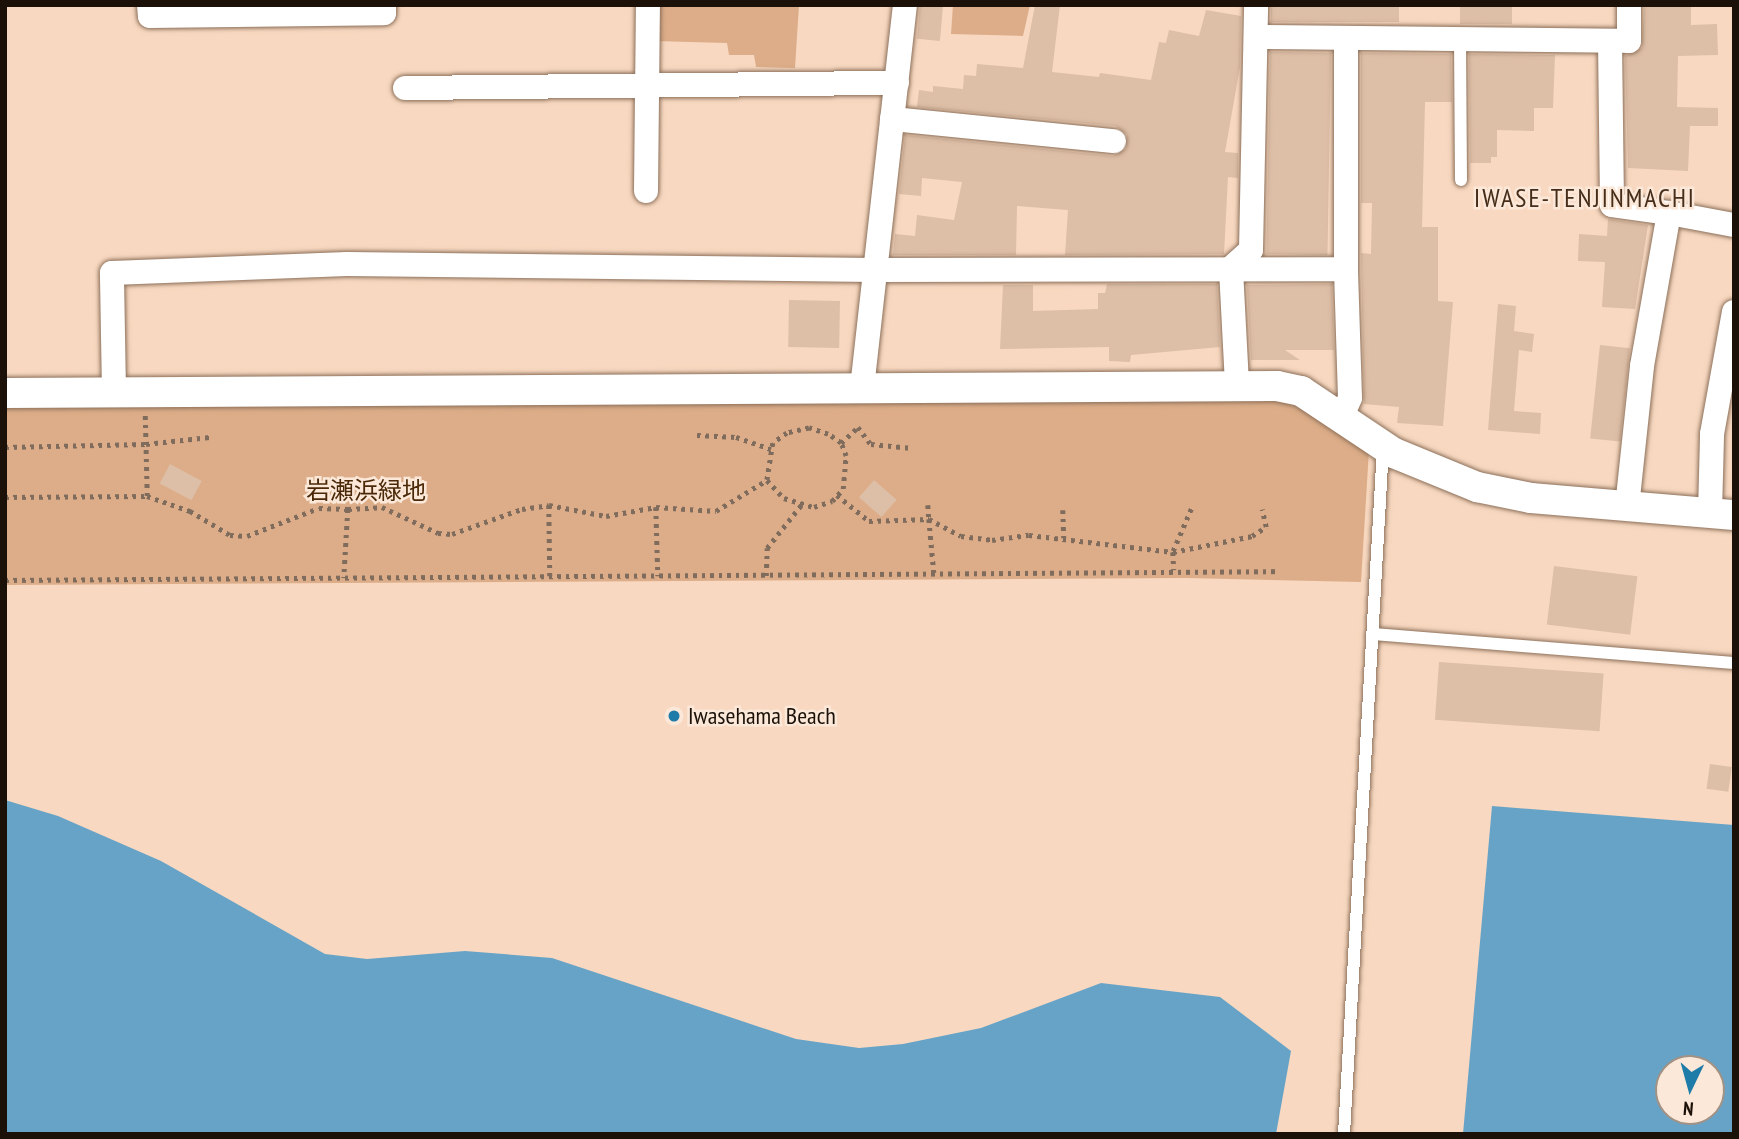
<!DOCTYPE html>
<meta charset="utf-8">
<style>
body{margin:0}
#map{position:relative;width:1739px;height:1139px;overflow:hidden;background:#f8d8c0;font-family:"PT Sans Narrow","Noto Sans JP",sans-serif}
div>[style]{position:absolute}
.green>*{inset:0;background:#dcad88}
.water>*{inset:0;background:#67a3c7}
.building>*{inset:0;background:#ddbea6;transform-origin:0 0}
.path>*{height:4.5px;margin-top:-2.25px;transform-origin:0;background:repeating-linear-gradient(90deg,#806c5c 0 3.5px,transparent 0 8.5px)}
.roads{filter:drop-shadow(0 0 2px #8c705a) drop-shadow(0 0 2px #8c705a)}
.service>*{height:12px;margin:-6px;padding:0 6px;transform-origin:6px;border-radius:6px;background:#fff}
.minor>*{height:24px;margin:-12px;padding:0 12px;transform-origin:12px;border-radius:12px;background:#fff}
.tertiary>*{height:30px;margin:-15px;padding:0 15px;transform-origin:15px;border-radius:15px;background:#fff}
.dots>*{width:19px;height:19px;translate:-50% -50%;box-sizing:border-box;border:4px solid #fbe8d9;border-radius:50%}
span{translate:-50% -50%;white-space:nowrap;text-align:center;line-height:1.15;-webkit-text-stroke:5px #fbe8d9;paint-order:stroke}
.park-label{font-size:24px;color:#4b2908}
.poi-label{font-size:24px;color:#1b1108}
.left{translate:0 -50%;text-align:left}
.neighbourhood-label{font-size:26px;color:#452d19;letter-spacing:2px}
.frame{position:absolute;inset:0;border:7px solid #1b1108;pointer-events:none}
.north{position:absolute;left:1655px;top:1055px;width:70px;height:70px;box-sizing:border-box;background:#fbe8d9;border:2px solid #a19285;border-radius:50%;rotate:185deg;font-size:19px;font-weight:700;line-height:28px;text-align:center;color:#1b1108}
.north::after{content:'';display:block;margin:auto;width:24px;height:32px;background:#1f7ca9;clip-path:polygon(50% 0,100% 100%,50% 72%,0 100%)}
</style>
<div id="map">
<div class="green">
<i style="clip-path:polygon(655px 5px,799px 5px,795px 68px,756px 67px,754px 55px,729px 55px,727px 43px,654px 41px)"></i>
<i style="clip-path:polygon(953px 5px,1030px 5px,1023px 36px,951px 34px)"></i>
<i style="clip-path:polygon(1277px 399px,1324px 418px,1369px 450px,1361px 582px,1187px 578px,5px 585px,5px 401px)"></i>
</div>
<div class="water">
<i style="clip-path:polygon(5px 800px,58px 816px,161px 861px,325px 954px,367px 959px,465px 951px,552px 958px,796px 1039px,859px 1048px,903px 1044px,981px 1028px,1101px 983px,1220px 997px,1291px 1051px,1276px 1134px,5px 1134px)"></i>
<i style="clip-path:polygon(evenodd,1492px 806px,1734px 825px,1734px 1134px,1463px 1134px,1492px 806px,1669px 1069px,1711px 1069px,1711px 1111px,1669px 1111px,1669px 1069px)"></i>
</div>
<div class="building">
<i style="left:920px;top:5px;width:23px;height:34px;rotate:5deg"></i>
<i style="clip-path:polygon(1035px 5px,1060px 5px,1052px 72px,1099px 77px,1100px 73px,1151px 80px,1159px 42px,1166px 43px,1169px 30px,1199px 36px,1206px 10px,1241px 16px,1240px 67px,1225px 152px,1238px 153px,1238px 178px,1228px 177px,1224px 254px,1065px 255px,1068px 210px,1017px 206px,1016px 255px,893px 255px,895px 234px,915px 236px,917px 215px,954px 220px,962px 182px,922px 178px,921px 196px,899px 194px,905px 135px,1113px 156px,1126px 149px,1127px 134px,1115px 126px,917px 107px,919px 90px,933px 92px,933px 86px,963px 89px,964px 75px,976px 76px,977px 64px,1023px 68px)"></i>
<i style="left:1271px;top:5px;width:128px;height:17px"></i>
<i style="left:1460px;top:5px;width:52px;height:19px"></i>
<i style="clip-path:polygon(1644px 5px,1691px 5px,1691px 25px,1717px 24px,1718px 55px,1678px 56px,1677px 107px,1718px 108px,1718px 126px,1690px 126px,1688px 171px,1628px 168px,1625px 56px,1642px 48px)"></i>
<i style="left:1270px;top:52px;width:61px;height:202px;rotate:1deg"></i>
<i style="clip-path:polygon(1361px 53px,1451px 54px,1452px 102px,1425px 102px,1422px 227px,1438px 227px,1438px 301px,1453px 302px,1443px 426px,1397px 423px,1399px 407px,1364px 404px,1361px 253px,1371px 254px,1372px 203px,1361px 203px)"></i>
<i style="clip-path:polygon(1469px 54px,1555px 55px,1553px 108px,1534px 108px,1534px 131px,1497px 130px,1497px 157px,1491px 157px,1491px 163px,1470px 163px)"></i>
<i style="clip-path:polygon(1608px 219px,1648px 225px,1635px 309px,1602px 307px,1605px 262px,1578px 261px,1579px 234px,1607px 236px)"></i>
<i style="clip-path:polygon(1107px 284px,1217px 284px,1220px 347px,1131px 355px,1130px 362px,1109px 361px,1109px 347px,1000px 349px,1003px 285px,1033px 285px,1033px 311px,1098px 309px,1098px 293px,1105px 293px)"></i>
<i style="clip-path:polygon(1332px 284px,1334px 350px,1285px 350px,1300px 360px,1251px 360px,1247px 285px)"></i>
<i style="left:789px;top:300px;width:51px;height:47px;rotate:1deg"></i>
<i style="clip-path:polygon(1498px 304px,1516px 306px,1514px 331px,1534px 334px,1532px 352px,1519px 350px,1514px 411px,1541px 413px,1540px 434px,1488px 430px)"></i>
<i style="left:1600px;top:345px;width:30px;height:94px;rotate:6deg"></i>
<i style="left:170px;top:464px;width:36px;height:22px;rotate:28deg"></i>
<i style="left:874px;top:480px;width:30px;height:23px;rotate:41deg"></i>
<i style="left:1554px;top:566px;width:84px;height:59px;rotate:7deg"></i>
<i style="left:1439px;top:662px;width:165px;height:58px;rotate:4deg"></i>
<i style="left:1710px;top:764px;width:22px;height:25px;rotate:8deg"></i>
</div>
<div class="path">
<i style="left:697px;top:435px;width:39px;rotate:3deg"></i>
<i style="left:736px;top:437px;width:37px;rotate:19deg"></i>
<i style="left:841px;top:443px;width:23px;rotate:-43deg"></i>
<i style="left:858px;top:427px;width:21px;rotate:53deg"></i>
<i style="left:871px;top:444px;width:41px;rotate:5.6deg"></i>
<i style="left:5px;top:447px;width:141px;rotate:-1.2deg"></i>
<i style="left:146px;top:444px;width:64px;rotate:-6.2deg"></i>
<i style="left:837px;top:495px;width:41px;rotate:39.1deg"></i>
<i style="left:869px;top:521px;width:60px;rotate:-1.9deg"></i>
<i style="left:929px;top:519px;width:54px;rotate:84.7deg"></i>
<i style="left:147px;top:496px;width:46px;rotate:19.2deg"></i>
<i style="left:190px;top:511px;width:47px;rotate:31deg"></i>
<i style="left:230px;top:535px;width:17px;rotate:3deg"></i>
<i style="left:247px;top:536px;width:77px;rotate:-21.3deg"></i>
<i style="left:319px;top:508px;width:29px;rotate:2deg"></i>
<i style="left:348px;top:509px;width:69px;rotate:93.3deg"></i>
<i style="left:5px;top:497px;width:142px;rotate:-0.4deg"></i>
<i style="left:147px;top:496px;width:81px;rotate:-91.4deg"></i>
<i style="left:549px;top:505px;width:58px;rotate:10.9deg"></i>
<i style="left:606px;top:516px;width:51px;rotate:-10.2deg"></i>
<i style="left:656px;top:507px;width:69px;rotate:88.3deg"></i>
<i style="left:928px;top:505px;width:14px;rotate:86deg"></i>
<i style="left:929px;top:519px;width:36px;rotate:28deg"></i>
<i style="left:961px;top:536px;width:31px;rotate:7deg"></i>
<i style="left:992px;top:540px;width:37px;rotate:-8deg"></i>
<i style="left:1029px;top:535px;width:145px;rotate:6.7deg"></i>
<i style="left:1173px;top:552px;width:18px;rotate:87deg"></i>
<i style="left:656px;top:507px;width:60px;rotate:3.8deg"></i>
<i style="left:716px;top:511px;width:60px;rotate:-31.3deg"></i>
<i style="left:767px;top:480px;width:25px;rotate:47deg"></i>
<i style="left:784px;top:498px;width:31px;rotate:17deg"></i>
<i style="left:814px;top:507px;width:19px;rotate:-18deg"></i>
<i style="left:832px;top:501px;width:16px;rotate:-47deg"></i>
<i style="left:843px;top:489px;width:33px;rotate:-85deg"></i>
<i style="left:846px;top:456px;width:14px;rotate:-111deg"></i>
<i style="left:841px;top:443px;width:16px;rotate:-145deg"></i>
<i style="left:828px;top:434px;width:20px;rotate:-162deg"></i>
<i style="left:809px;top:428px;width:23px;rotate:167deg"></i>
<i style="left:787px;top:433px;width:17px;rotate:144deg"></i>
<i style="left:773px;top:443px;width:37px;rotate:99deg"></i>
<i style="left:348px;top:509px;width:34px;rotate:-3deg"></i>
<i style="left:382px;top:507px;width:62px;rotate:24.9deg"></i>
<i style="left:438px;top:533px;width:14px;rotate:4deg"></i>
<i style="left:452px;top:534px;width:74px;rotate:-19.7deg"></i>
<i style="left:522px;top:509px;width:27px;rotate:-8deg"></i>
<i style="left:549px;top:505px;width:71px;rotate:89.2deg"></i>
<i style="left:1063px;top:510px;width:28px;rotate:88deg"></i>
<i style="left:1173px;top:551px;width:46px;rotate:-66.8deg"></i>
<i style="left:1173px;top:552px;width:81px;rotate:-11.4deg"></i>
<i style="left:1252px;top:536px;width:17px;rotate:-33deg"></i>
<i style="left:1266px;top:527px;width:18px;rotate:-103deg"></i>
<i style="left:766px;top:576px;width:28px;rotate:-88deg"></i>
<i style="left:767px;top:548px;width:56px;rotate:-51.5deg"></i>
<i style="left:5px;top:580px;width:1275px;rotate:-0.4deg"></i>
</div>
<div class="roads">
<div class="service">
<i style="left:1460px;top:39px;width:141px;rotate:89.6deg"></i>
<i style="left:1373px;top:634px;width:362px;rotate:4.6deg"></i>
<i style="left:1344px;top:1134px;width:688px;rotate:-86.75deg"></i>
</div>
<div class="minor">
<i style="left:149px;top:5px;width:11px;rotate:85deg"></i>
<i style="left:150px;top:16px;width:234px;rotate:-0.7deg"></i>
<i style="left:384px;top:13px;width:8px;rotate:-90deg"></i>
<i style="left:1256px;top:37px;width:373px;rotate:0.6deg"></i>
<i style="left:1629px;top:41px;width:36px;rotate:-90deg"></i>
<i style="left:1610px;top:41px;width:164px;rotate:89.3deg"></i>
<i style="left:1612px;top:205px;width:58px;rotate:8deg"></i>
<i style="left:405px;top:88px;width:492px;rotate:-0.6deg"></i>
<i style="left:892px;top:119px;width:223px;rotate:5.7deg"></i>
<i style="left:646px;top:191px;width:186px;rotate:-89.4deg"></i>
<i style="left:1237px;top:384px;width:116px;rotate:-93deg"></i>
<i style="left:1231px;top:268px;width:27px;rotate:-42deg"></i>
<i style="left:1251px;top:250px;width:245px;rotate:-88.8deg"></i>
<i style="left:862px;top:388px;width:385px;rotate:-83.6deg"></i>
<i style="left:114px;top:392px;width:119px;rotate:-91deg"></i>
<i style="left:112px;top:273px;width:235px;rotate:-2.2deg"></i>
<i style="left:347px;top:264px;width:528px;rotate:0.65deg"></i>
<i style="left:875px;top:270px;width:471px;rotate:-0.1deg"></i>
<i style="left:1346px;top:269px;width:230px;rotate:-90deg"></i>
<i style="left:1341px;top:419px;width:23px;rotate:-67deg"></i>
<i style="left:1350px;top:398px;width:129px;rotate:-91.8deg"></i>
<i style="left:1627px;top:507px;width:142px;rotate:-83.9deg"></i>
<i style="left:1642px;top:366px;width:155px;rotate:-80deg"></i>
<i style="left:1669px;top:213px;width:66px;rotate:10.5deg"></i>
<i style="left:1710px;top:513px;width:79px;rotate:-88.5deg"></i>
<i style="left:1712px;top:434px;width:124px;rotate:-79.8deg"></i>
</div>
<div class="tertiary">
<i style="left:5px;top:393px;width:1272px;rotate:-0.32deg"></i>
<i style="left:1277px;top:386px;width:25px;rotate:12deg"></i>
<i style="left:1301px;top:391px;width:112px;rotate:33.7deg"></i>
<i style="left:1394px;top:453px;width:90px;rotate:22.3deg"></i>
<i style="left:1477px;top:487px;width:55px;rotate:11.5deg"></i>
<i style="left:1531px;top:498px;width:204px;rotate:4.8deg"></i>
</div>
</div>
<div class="dots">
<i style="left:674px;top:716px;background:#1f7ca9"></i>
</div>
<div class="park-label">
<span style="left:366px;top:491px">岩瀬浜緑地</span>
</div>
<div class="poi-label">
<span class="left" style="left:688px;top:716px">Iwasehama Beach</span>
</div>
<div class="neighbourhood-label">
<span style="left:1585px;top:198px">IWASE-TENJINMACHI</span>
</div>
<div class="frame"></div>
<div class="north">N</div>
</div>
